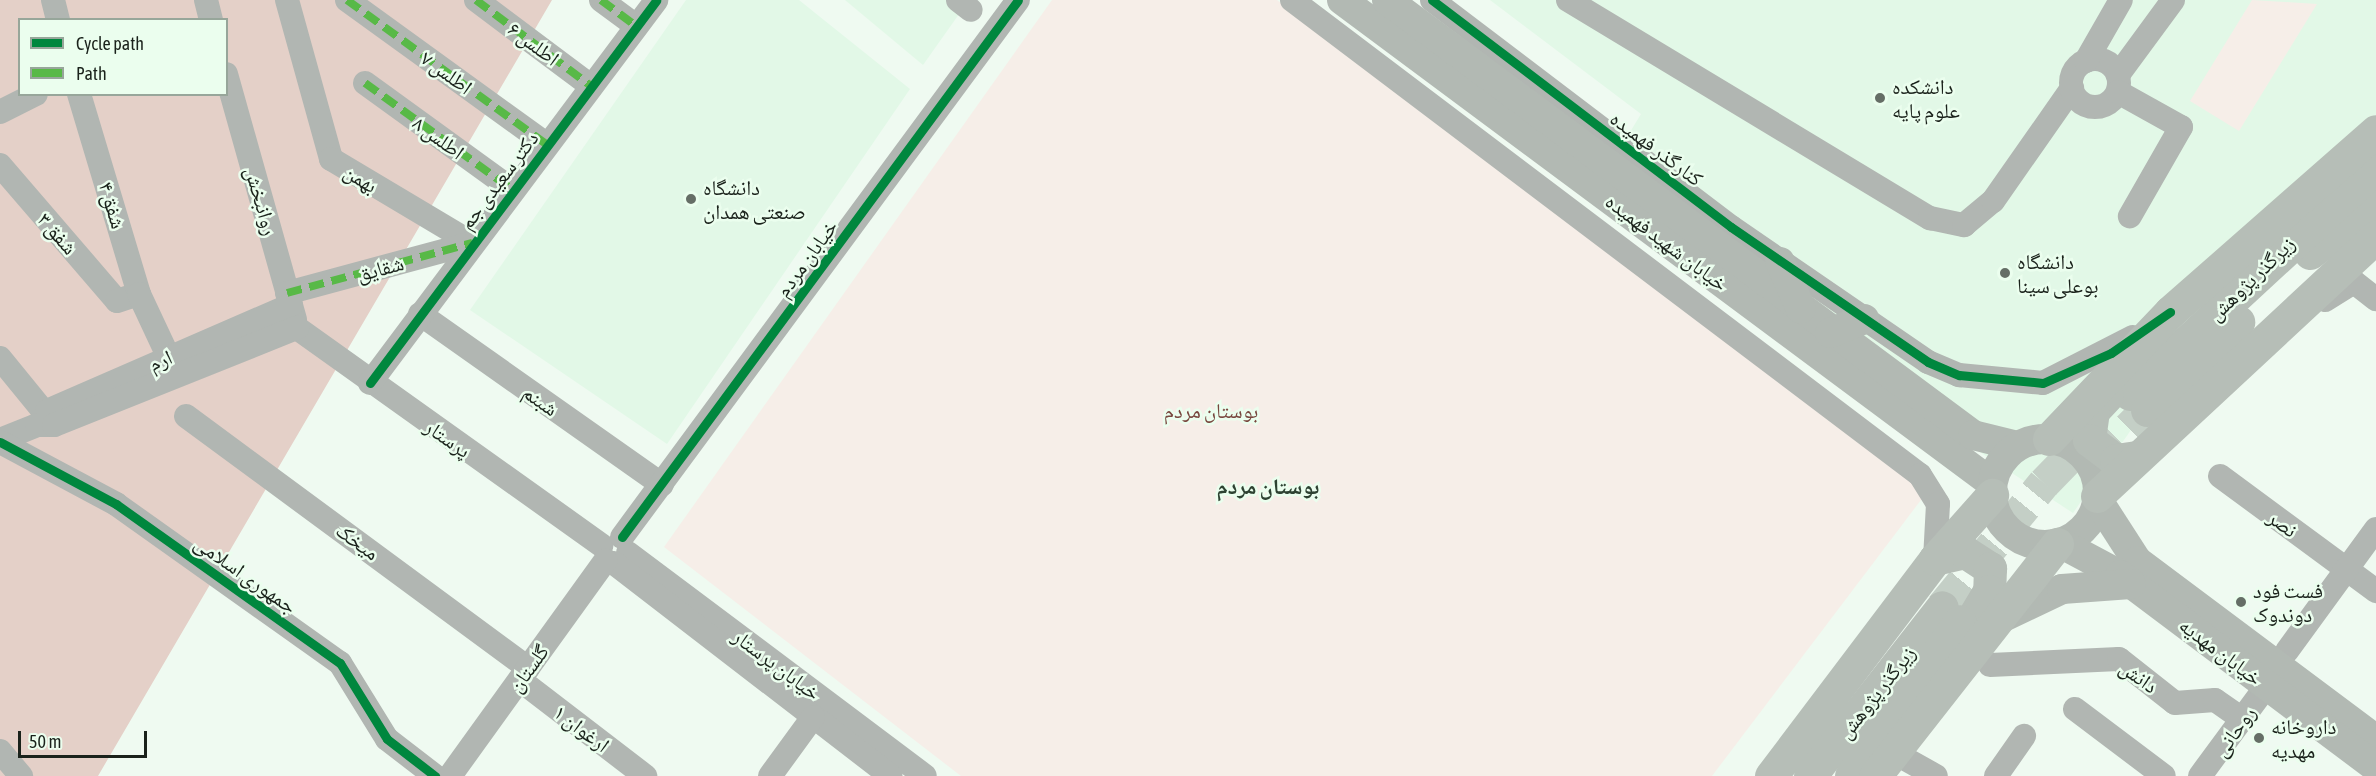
<!DOCTYPE html>
<meta charset="utf-8">
<style>
body{margin:0}
#map{position:relative;width:2376px;height:776px;overflow:hidden;background:#effaf1;font-family:"Asap Condensed","Noto Naskh Arabic",sans-serif}
div>[style]{position:absolute}
.built>*{inset:0;background:#e2f8e7}
.green>*{inset:0;background:#f6eee8}
.water>*{inset:0;background:#e4d0c8}
.highway-tunnel>*{height:33px;margin-top:-16.5px;transform-origin:0;background:repeating-linear-gradient(90deg,#c4cfc6 0 33px,transparent 0 49px)}
.minor>*{height:24px;margin:-12px;padding:0 12px;transform-origin:12px;border-radius:12px;background:#b1b6b2}
.minor>.ring{margin:-12px;padding:0;box-sizing:content-box;background:none;border:24px solid #b1b6b2;border-radius:50%}
.major>*{height:30px;margin:-15px;padding:0 15px;transform-origin:15px;border-radius:15px;background:#b2b9b3}
.major>.ring{margin:-15px;padding:0;box-sizing:content-box;background:none;border:30px solid #b2b9b3;border-radius:50%}
.highway>*{height:33px;margin:-16.5px;padding:0 16.5px;transform-origin:16.5px;border-radius:16.5px;background:#b6beb7}
.quiet>*{height:8px;margin-top:-4px;transform-origin:0;background:repeating-linear-gradient(90deg,#58b947 0 15px,transparent 0 23px)}
.cycleway>*{height:9px;margin:-4.5px;padding:0 4.5px;transform-origin:4.5px;border-radius:4.5px;background:#00873e}
.dots>*{width:16px;height:16px;translate:-50% -50%;box-sizing:border-box;border:3px solid #ebfeee;border-radius:50%}
span{translate:-50% -50%;white-space:nowrap;text-align:center;line-height:1.15;-webkit-text-stroke:5px #ebfeee;paint-order:stroke}
.street-label{font-size:21px;color:#1a221b}
.poi-label{font-size:21px;color:#1a221b}
.left{translate:0 -50%;text-align:left}
.park-label{font-size:21px;color:#78473e}
.neighbourhood-label{font-size:22px;color:#2e4232;font-weight:700}
.legend{position:absolute;left:18px;top:18px;width:210px;height:78px;box-sizing:border-box;background:#ebfeee;border:2px solid #97a69a;margin:0;padding:8px 10px;list-style:none;font-size:18px;color:#1a221b}
.legend li{display:flex;align-items:center;gap:12px;height:30px}
.legend b{width:30px;border:2px solid #97a69a}
.scale{position:absolute;left:18px;top:731px;width:129px;height:27px;box-sizing:border-box;border:3px solid #1a221b;border-top:0;padding-left:8px;font-size:18px;line-height:21px;white-space:nowrap;color:#1a221b;-webkit-text-stroke:4px #ebfeee;paint-order:stroke}
</style>
<div id="map">
<div class="built">
<i style="clip-path:polygon(686px 0,799px 0,910px 89px,667px 444px,470px 310px)"></i>
<i style="clip-path:polygon(845px 0,969px 0,923px 65px)"></i>
<i style="clip-path:polygon(1490px 0,2376px 0,2376px 191px,2184px 354px,2073px 513px,1931px 420px,1602px 178px,1641px 114px)"></i>
</div>
<div class="green">
<i style="clip-path:polygon(1052px 0,1277px 0,1927px 492px,1712px 776px,961px 776px,664px 547px)"></i>
<i style="clip-path:polygon(2252px 0,2317px 4px,2239px 131px,2190px 101px)"></i>
</div>
<div class="water">
<i style="clip-path:polygon(evenodd,0 0,552px 0,98px 776px,0 776px,0 0,20px 20px,226px 20px,226px 94px,20px 94px,20px 20px)"></i>
</div>
<div class="highway-tunnel">
<i style="left:2094px;top:462px;width:74px;rotate:-44.5deg"></i>
<i style="left:1942px;top:607px;width:161px;rotate:-50.6deg"></i>
<i style="left:2044px;top:483px;width:92px;rotate:-45.9deg"></i>
</div>
<div class="minor">
<i style="left:53px;top:0;width:21px;rotate:76deg"></i>
<i style="left:206px;top:0;width:21px;rotate:76deg"></i>
<i style="left:287px;top:0;width:165px;rotate:74.5deg"></i>
<i style="left:331px;top:159px;width:164px;rotate:30.8deg"></i>
<i style="left:347px;top:0;width:247px;rotate:35.9deg"></i>
<i style="left:476px;top:0;width:144px;rotate:36.8deg"></i>
<i style="left:601px;top:0;width:44px;rotate:36.6deg"></i>
<i style="left:958px;top:0;width:16px;rotate:38deg"></i>
<i style="left:1292px;top:0;width:787px;rotate:37.1deg"></i>
<i style="left:1920px;top:475px;width:34px;rotate:58deg"></i>
<i style="left:1938px;top:504px;width:55px;rotate:93.1deg"></i>
<i style="left:1432px;top:0;width:375px;rotate:37.2deg"></i>
<i style="left:1731px;top:227px;width:239px;rotate:34.4deg"></i>
<i style="left:1928px;top:362px;width:34px;rotate:23deg"></i>
<i style="left:1959px;top:375px;width:84px;rotate:5.4deg"></i>
<i style="left:2043px;top:383px;width:101px;rotate:-27.1deg"></i>
<i style="left:1568px;top:0;width:423px;rotate:31.1deg"></i>
<i style="left:1930px;top:218px;width:35px;rotate:12deg"></i>
<i style="left:1964px;top:225px;width:38px;rotate:-40deg"></i>
<i style="left:1993px;top:201px;width:138px;rotate:-55deg"></i>
<i class="ring" style="left:2071px;top:59px;width:24px;height:24px"></i>
<i style="left:2086px;top:61px;width:70px;rotate:-60.2deg"></i>
<i style="left:226px;top:74px;width:255px;rotate:74.3deg"></i>
<i style="left:2118px;top:75px;width:93px;rotate:-53.7deg"></i>
<i style="left:365px;top:83px;width:183px;rotate:35.9deg"></i>
<i style="left:2118px;top:92px;width:72px;rotate:29.1deg"></i>
<i style="left:2181px;top:127px;width:103px;rotate:119.8deg"></i>
<i style="left:0;top:112px;width:40px;rotate:-26.6deg"></i>
<i style="left:0;top:165px;width:179px;rotate:49.3deg"></i>
<i style="left:117px;top:301px;width:23px;rotate:-18deg"></i>
<i style="left:139px;top:294px;width:209px;rotate:-106.7deg"></i>
<i style="left:287px;top:293px;width:192px;rotate:-15.1deg"></i>
<i style="left:139px;top:294px;width:68px;rotate:64.9deg"></i>
<i style="left:2325px;top:300px;width:34px;rotate:-32deg"></i>
<i style="left:2354px;top:282px;width:28px;rotate:38deg"></i>
<i style="left:420px;top:314px;width:296px;rotate:35.2deg"></i>
<i style="left:297px;top:328px;width:374px;rotate:35.5deg"></i>
<i style="left:0;top:358px;width:70px;rotate:50.8deg"></i>
<i style="left:370px;top:383px;width:478px;rotate:-53.2deg"></i>
<i style="left:47px;top:411px;width:266px;rotate:-23.5deg"></i>
<i style="left:186px;top:416px;width:425px;rotate:36.4deg"></i>
<i style="left:0;top:440px;width:40px;rotate:-22deg"></i>
<i style="left:37px;top:425px;width:17px"></i>
<i style="left:54px;top:425px;width:262px;rotate:-21.8deg"></i>
<i style="left:0;top:442px;width:132px;rotate:28.1deg"></i>
<i style="left:116px;top:504px;width:275px;rotate:35.4deg"></i>
<i style="left:340px;top:663px;width:89px;rotate:58.3deg"></i>
<i style="left:387px;top:739px;width:61px;rotate:37.6deg"></i>
<i style="left:2220px;top:476px;width:194px;rotate:36.4deg"></i>
<i style="left:622px;top:537px;width:667px;rotate:-53.59deg"></i>
<i style="left:628px;top:553px;width:371px;rotate:36.9deg"></i>
<i style="left:614px;top:563px;width:349px;rotate:37.6deg"></i>
<i style="left:2287px;top:651px;width:151px;rotate:-53.9deg"></i>
<i style="left:1990px;top:665px;width:129px;rotate:-2.7deg"></i>
<i style="left:2119px;top:659px;width:71px;rotate:38.2deg"></i>
<i style="left:2175px;top:703px;width:40px;rotate:-4.3deg"></i>
<i style="left:2215px;top:700px;width:33px;rotate:35deg"></i>
<i style="left:520px;top:680px;width:158px;rotate:37.5deg"></i>
<i style="left:2075px;top:709px;width:111px;rotate:37deg"></i>
<i style="left:0;top:751px;width:33px;rotate:50deg"></i>
<i style="left:1893px;top:752px;width:49px;rotate:29.2deg"></i>
<i style="left:450px;top:776px;width:266px;rotate:-54.2deg"></i>
<i style="left:770px;top:776px;width:73px;rotate:-53.9deg"></i>
<i style="left:1996px;top:776px;width:49px;rotate:-55deg"></i>
<i style="left:2200px;top:776px;width:113px;rotate:-53.6deg"></i>
</div>
<div class="major">
<i style="left:1342px;top:0;width:810px;rotate:36.62deg"></i>
<i style="left:1387px;top:0;width:730px;rotate:36.59deg"></i>
<i style="left:1973px;top:435px;width:45px;rotate:14deg"></i>
<i style="left:1780px;top:262px;width:51px;rotate:65.9deg"></i>
<i style="left:1830px;top:333px;width:37px;rotate:-22deg"></i>
<i class="ring" style="left:1992px;top:439px;width:76px;height:76px"></i>
<i style="left:2097px;top:499px;width:74px;rotate:57.2deg"></i>
<i style="left:2137px;top:561px;width:299px;rotate:36.8deg"></i>
<i style="left:2060px;top:543px;width:68px;rotate:28.1deg"></i>
<i style="left:2120px;top:575px;width:320px;rotate:36.9deg"></i>
<i style="left:1995px;top:621px;width:74px;rotate:-25.5deg"></i>
<i style="left:2062px;top:589px;width:69px;rotate:-4.1deg"></i>
</div>
<div class="highway">
<i style="left:2310px;top:253px;width:85px;rotate:-38.8deg"></i>
<i style="left:2130px;top:394px;width:335px;rotate:-42.7deg"></i>
<i style="left:2107px;top:396px;width:21px;rotate:133deg"></i>
<i style="left:2093px;top:411px;width:29px;rotate:98deg"></i>
<i style="left:2089px;top:440px;width:34px;rotate:37deg"></i>
<i style="left:2116px;top:460px;width:22px;rotate:-8deg"></i>
<i style="left:2147px;top:410px;width:127px;rotate:-44deg"></i>
<i style="left:2049px;top:439px;width:175px;rotate:-46.4deg"></i>
<i style="left:2170px;top:312px;width:274px;rotate:-41.3deg"></i>
<i style="left:2097px;top:496px;width:381px;rotate:-42.9deg"></i>
<i style="left:1935px;top:559px;width:31px;rotate:-13deg"></i>
<i style="left:1965px;top:552px;width:30px;rotate:33deg"></i>
<i style="left:1990px;top:568px;width:23px;rotate:92deg"></i>
<i style="left:1989px;top:591px;width:41px;rotate:121deg"></i>
<i style="left:1771px;top:776px;width:272px;rotate:-52.9deg"></i>
<i style="left:1935px;top:559px;width:86px;rotate:-48.3deg"></i>
<i style="left:1810px;top:776px;width:214px;rotate:-52deg"></i>
<i style="left:1851px;top:776px;width:189px;rotate:-54.9deg"></i>
<i style="left:1875px;top:776px;width:295px;rotate:-51.9deg"></i>
</div>
<div class="quiet">
<i style="left:347px;top:0;width:247px;rotate:35.9deg"></i>
<i style="left:476px;top:0;width:144px;rotate:36.8deg"></i>
<i style="left:601px;top:0;width:44px;rotate:36.6deg"></i>
<i style="left:365px;top:83px;width:183px;rotate:35.9deg"></i>
<i style="left:287px;top:293px;width:192px;rotate:-15.1deg"></i>
</div>
<div class="cycleway">
<i style="left:1432px;top:0;width:375px;rotate:37.2deg"></i>
<i style="left:1731px;top:227px;width:239px;rotate:34.4deg"></i>
<i style="left:1928px;top:362px;width:34px;rotate:23deg"></i>
<i style="left:1959px;top:375px;width:84px;rotate:5.4deg"></i>
<i style="left:2043px;top:383px;width:74px;rotate:-23.8deg"></i>
<i style="left:2111px;top:353px;width:72px;rotate:-34.8deg"></i>
<i style="left:370px;top:383px;width:478px;rotate:-53.2deg"></i>
<i style="left:0;top:442px;width:132px;rotate:28.1deg"></i>
<i style="left:116px;top:504px;width:275px;rotate:35.4deg"></i>
<i style="left:340px;top:663px;width:89px;rotate:58.3deg"></i>
<i style="left:387px;top:739px;width:61px;rotate:37.6deg"></i>
<i style="left:622px;top:537px;width:667px;rotate:-53.59deg"></i>
</div>
<div class="dots">
<i style="left:1880px;top:98px;background:#656e66"></i>
<i style="left:691px;top:199px;background:#656e66"></i>
<i style="left:2005px;top:273px;background:#656e66"></i>
<i style="left:2241px;top:602px;background:#656e66"></i>
<i style="left:2259px;top:738px;background:#656e66"></i>
</div>
<div class="street-label">
<span style="left:534px;top:43px;rotate:37deg">اطلس ۶</span>
<span style="left:447px;top:72px;rotate:36deg">اطلس ۷</span>
<span style="left:439px;top:137px;rotate:36deg">اطلس ۸</span>
<span style="left:1657px;top:148px;rotate:37deg">کنارگذر فهمیده</span>
<span style="left:361px;top:178px;rotate:31deg">بهمن</span>
<span style="left:498px;top:180px;rotate:-53deg">دکتر سعیدی جم</span>
<span style="left:262px;top:201px;rotate:74deg">روانبخش</span>
<span style="left:113px;top:205px;rotate:73deg">شفق ۴</span>
<span style="left:58px;top:233px;rotate:49deg">شفق ۳</span>
<span style="left:1667px;top:242px;rotate:37deg">خیابان شهید فهمیده</span>
<span style="left:806px;top:258px;rotate:-54deg">خیابان مردم</span>
<span style="left:380px;top:268px;rotate:-15deg">شقایق</span>
<span style="left:2251px;top:278px;rotate:-44deg">زیرگذر پژوهش</span>
<span style="left:160px;top:360px;rotate:-24deg">ارم</span>
<span style="left:541px;top:400px;rotate:35deg">شبنم</span>
<span style="left:448px;top:438px;rotate:35deg">پرستار</span>
<span style="left:2283px;top:523px;rotate:36deg">نصر</span>
<span style="left:358px;top:541px;rotate:36deg">میخک</span>
<span style="left:246px;top:574px;rotate:35deg">جمهوری اسلامی</span>
<span style="left:2221px;top:651px;rotate:37deg">خیابان مهدیه</span>
<span style="left:777px;top:664px;rotate:37deg">خیابان پرستار</span>
<span style="left:528px;top:668px;rotate:-54deg">گلستان</span>
<span style="left:2139px;top:676px;rotate:35deg">دانش</span>
<span style="left:1876px;top:692px;rotate:-52deg">زیرگذر پژوهش</span>
<span style="left:582px;top:728px;rotate:37deg">ارغوان ۱</span>
<span style="left:2234px;top:731px;rotate:-54deg">روحانی</span>
</div>
<div class="poi-label">
<span class="left" style="left:1892px;top:98px">دانشکده<br>علوم پایه</span>
<span class="left" style="left:703px;top:199px">دانشگاه<br>صنعتی همدان</span>
<span class="left" style="left:2017px;top:273px">دانشگاه<br>بوعلی سینا</span>
<span class="left" style="left:2253px;top:602px">فست فود<br>دوندوک</span>
<span class="left" style="left:2271px;top:738px">داروخانه<br>مهدیه</span>
</div>
<div class="park-label">
<span style="left:1211px;top:410px">بوستان مردم</span>
</div>
<div class="neighbourhood-label">
<span style="left:1268px;top:487px">بوستان مردم</span>
</div>
<ul class="legend">
<li><b style="height:8px;background:#00873e"></b>Cycle path</li>
<li><b style="height:8px;background:#58b947"></b>Path</li>
</ul>
<div class="scale">50 m</div>
</div>
